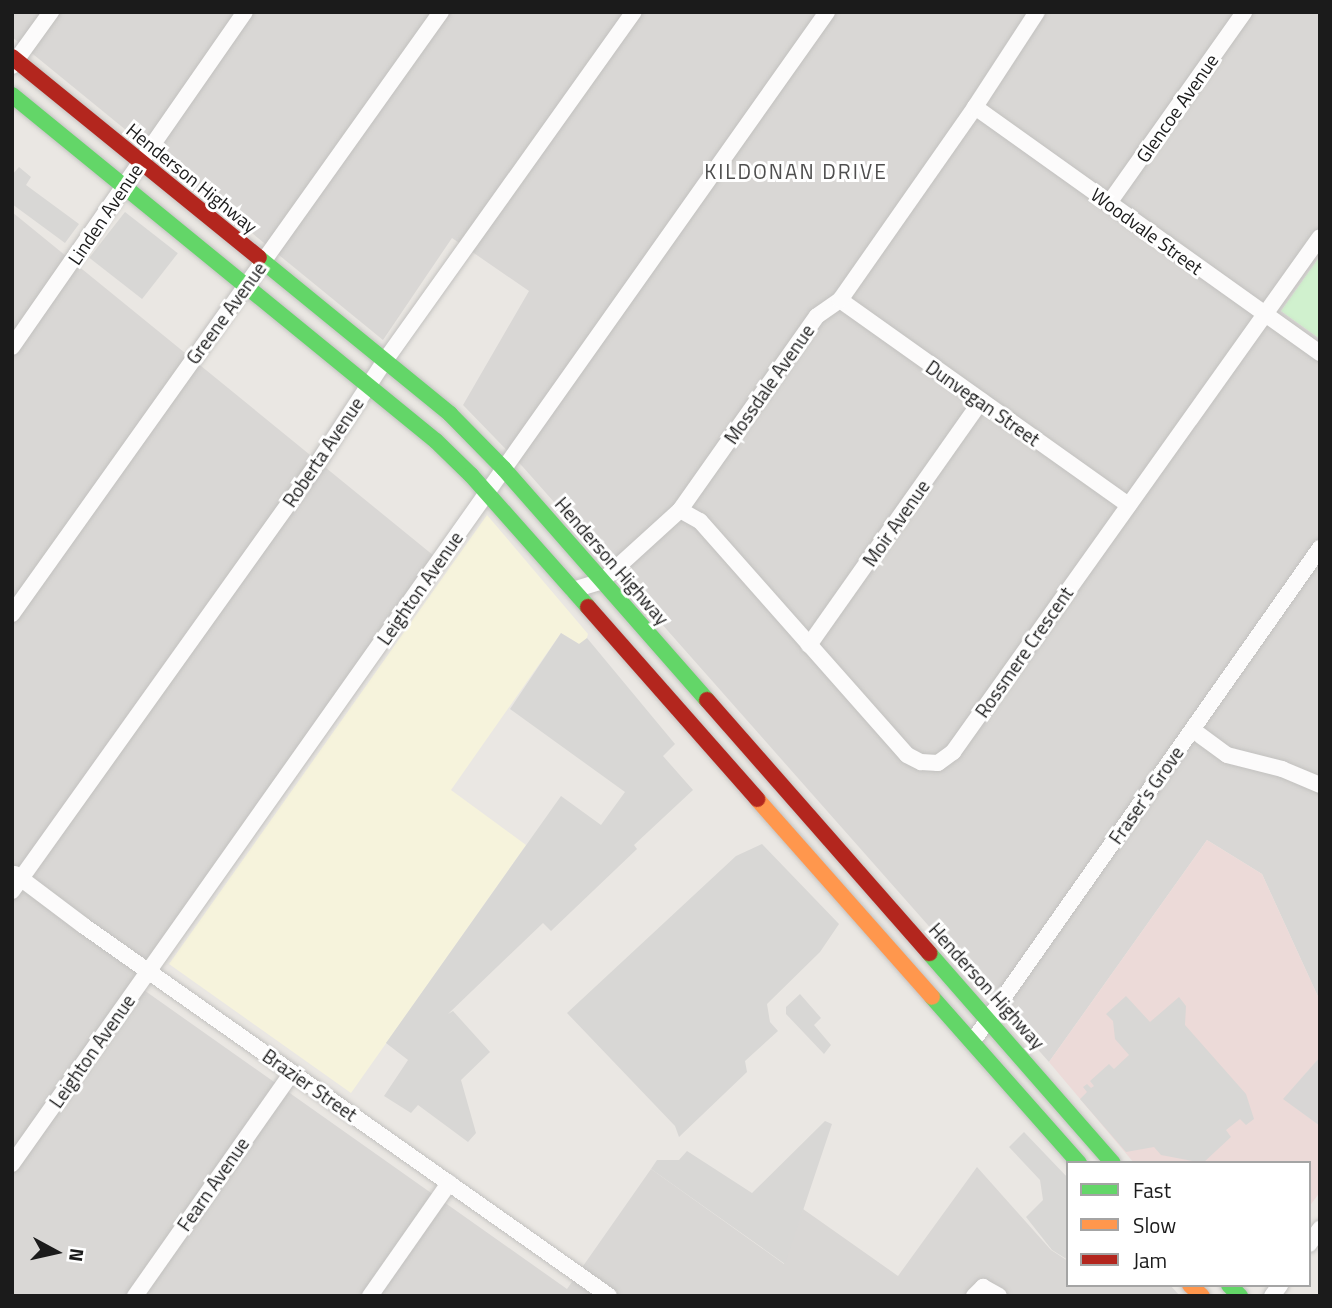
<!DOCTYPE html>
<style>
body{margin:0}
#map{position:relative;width:1332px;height:1308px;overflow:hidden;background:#eae7e3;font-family:"Titillium Web",sans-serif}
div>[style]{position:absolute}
.residential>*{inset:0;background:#d9d7d5}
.commercial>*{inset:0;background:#ecdad8}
.education>*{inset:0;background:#f6f3dc}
.religious>*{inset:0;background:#d8d6d5}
.park>*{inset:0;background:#d0f1ce}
.parking>*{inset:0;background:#d8d7d5;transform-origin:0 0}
.roads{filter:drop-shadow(0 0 2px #c2c1bf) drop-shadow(0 0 2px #c2c1bf)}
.street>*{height:16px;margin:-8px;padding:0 8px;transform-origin:8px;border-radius:8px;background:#fcfbfb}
.fast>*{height:16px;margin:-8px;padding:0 8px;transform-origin:8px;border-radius:8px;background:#63d668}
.slow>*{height:16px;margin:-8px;padding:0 8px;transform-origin:8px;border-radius:8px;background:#ff974d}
.jam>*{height:16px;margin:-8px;padding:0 8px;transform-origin:8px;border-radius:8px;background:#b3261e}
span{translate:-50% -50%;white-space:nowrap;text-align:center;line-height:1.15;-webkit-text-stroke:6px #fff;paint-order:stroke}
.street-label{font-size:19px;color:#1b1b1b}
.neighbourhood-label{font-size:21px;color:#4e4e4e;letter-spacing:2px}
.frame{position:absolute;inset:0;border:14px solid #1b1b1b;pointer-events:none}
.legend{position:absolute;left:1066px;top:1161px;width:245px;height:126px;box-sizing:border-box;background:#fff;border:2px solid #a4a4a4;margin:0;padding:9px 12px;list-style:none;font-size:21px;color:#1b1b1b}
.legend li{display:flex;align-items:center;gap:14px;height:35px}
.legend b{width:35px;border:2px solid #a4a4a4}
.north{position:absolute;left:21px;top:1217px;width:70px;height:70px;-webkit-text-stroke:5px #fff;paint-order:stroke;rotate:98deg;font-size:19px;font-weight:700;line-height:28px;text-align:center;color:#1b1b1b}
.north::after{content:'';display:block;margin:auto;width:24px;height:32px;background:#1b1b1b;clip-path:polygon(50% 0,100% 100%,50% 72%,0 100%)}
</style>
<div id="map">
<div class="residential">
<i style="clip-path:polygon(12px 12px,1320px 12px,1320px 256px,1281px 311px,1320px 339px,1320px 1001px,1262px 874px,1207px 840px,1049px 1062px,523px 467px,463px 405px,529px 291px,452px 238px,383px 340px,12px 37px)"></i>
<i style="clip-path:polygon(12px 212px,439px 560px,141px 988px,567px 1289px,651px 1169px,784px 1264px,803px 1209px,898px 1276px,977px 1167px,1051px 1250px,1068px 1261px,1068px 1285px,1170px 1285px,1180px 1296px,12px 1296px)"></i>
</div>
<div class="commercial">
<i style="clip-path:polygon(1207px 840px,1262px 874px,1320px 1001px,1320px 1057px,1284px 1099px,1320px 1126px,1320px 1192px,1309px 1207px,1309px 1163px,1134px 1163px,1049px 1062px)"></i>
</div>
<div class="education">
<i style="clip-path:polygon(487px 515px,588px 634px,586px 641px,579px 644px,561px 633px,451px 790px,526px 845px,351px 1093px,169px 964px)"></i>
</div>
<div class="religious">
<i style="clip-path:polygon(1320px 1057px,1320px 1126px,1283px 1099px)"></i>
</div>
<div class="park">
<i style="clip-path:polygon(1320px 256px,1320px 339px,1281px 311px)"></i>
</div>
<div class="parking">
<i style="clip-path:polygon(19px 167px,31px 177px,26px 185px,79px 224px,65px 243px,12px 204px,12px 175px)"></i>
<i style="left:125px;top:212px;width:67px;height:58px;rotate:38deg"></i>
<i style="clip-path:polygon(561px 633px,579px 644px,587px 638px,675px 744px,663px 756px,693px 790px,634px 845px,637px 849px,551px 931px,543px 923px,448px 1014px,453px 1011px,490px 1052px,461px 1080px,476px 1133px,468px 1142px,418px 1105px,411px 1113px,384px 1096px,408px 1060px,386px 1043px,561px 796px,601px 825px,625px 792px,510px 709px)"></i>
<i style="clip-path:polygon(762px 844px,839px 924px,820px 952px,767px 1004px,770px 1022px,778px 1031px,745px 1061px,747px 1072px,679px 1137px,675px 1126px,567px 1013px,736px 856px)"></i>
<i style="clip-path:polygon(800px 994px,821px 1018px,814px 1025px,831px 1045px,824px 1054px,786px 1014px,786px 1007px)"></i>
<i style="clip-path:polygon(1126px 996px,1150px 1022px,1179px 997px,1186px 1006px,1185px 1025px,1246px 1094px,1254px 1119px,1246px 1125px,1240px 1119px,1226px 1130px,1231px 1137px,1203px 1163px,1161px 1155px,1154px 1147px,1126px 1152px,1080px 1099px,1087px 1092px,1083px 1087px,1087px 1084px,1091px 1088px,1094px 1086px,1090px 1081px,1109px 1064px,1114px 1069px,1129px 1055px,1115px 1039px,1113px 1021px,1106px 1014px)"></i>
<i style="clip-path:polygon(825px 1121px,832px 1124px,785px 1264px,651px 1169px,657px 1160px,679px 1160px,687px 1151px,752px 1193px)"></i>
<i style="clip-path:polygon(1024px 1132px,1068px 1178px,1068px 1260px,1052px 1250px,1026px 1217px,1043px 1200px,1040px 1180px,1009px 1147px)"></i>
</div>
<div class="roads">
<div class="street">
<i style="left:12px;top:66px;width:67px;rotate:-54.2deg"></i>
<i style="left:975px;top:107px;width:424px;rotate:35.5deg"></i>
<i style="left:1109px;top:203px;width:234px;rotate:-54.7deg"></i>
<i style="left:840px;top:300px;width:354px;rotate:35.4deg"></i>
<i style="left:12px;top:347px;width:408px;rotate:-55.2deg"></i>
<i style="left:680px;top:510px;width:23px;rotate:29deg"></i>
<i style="left:700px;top:521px;width:312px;rotate:48.5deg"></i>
<i style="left:907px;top:755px;width:16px;rotate:27deg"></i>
<i style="left:921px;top:762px;width:17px;rotate:3deg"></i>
<i style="left:938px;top:763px;width:19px;rotate:-36deg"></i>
<i style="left:953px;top:752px;width:632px;rotate:-54.53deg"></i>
<i style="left:573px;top:590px;width:30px;rotate:-17deg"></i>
<i style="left:602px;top:581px;width:105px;rotate:-42.3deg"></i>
<i style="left:680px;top:510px;width:237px;rotate:-54.8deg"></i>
<i style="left:817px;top:316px;width:28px;rotate:-35deg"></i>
<i style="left:840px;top:300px;width:236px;rotate:-55deg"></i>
<i style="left:975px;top:107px;width:113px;rotate:-56.9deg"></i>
<i style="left:12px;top:614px;width:739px;rotate:-54.53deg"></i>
<i style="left:809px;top:645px;width:299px;rotate:-54.8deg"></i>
<i style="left:1193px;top:730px;width:42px;rotate:36.3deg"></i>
<i style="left:1227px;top:755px;width:57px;rotate:14.3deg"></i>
<i style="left:1282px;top:769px;width:41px;rotate:22.8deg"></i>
<i style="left:15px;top:874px;width:86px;rotate:37deg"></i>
<i style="left:84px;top:926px;width:642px;rotate:35.17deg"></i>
<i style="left:12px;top:891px;width:528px;rotate:-54.47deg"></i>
<i style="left:319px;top:461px;width:118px;rotate:-56.7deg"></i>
<i style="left:384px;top:362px;width:430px;rotate:-54.5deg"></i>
<i style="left:973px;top:1041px;width:603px;rotate:-54.86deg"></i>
<i style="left:12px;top:1164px;width:1411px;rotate:-54.72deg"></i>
<i style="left:1309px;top:1244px;width:19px;rotate:-54deg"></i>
<i style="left:135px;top:1296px;width:273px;rotate:-54.9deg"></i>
<i style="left:370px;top:1296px;width:138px;rotate:-55deg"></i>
<i style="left:974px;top:1296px;width:13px;rotate:-45deg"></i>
<i style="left:983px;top:1287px;width:18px;rotate:29deg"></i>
<i style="left:1272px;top:1296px;width:14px;rotate:-54deg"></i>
</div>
<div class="fast">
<i style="left:12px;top:95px;width:547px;rotate:39.22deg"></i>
<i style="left:436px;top:441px;width:49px;rotate:44.2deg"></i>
<i style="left:471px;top:475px;width:176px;rotate:48.4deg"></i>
<i style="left:259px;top:258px;width:247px;rotate:39.2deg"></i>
<i style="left:450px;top:414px;width:77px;rotate:45.5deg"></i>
<i style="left:504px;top:469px;width:308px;rotate:48.7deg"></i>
<i style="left:929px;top:953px;width:279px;rotate:48.8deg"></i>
<i style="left:932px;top:997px;width:222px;rotate:48.5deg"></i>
<i style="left:1229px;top:1285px;width:16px;rotate:45deg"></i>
</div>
<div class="slow">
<i style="left:757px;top:799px;width:264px;rotate:48.5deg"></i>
<i style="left:1190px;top:1285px;width:16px;rotate:43deg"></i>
</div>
<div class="jam">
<i style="left:12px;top:57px;width:318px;rotate:39.1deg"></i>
<i style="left:588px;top:607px;width:256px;rotate:48.6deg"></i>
<i style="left:707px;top:700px;width:337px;rotate:48.7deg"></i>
</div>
</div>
<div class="street-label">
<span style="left:1177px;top:108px;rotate:-55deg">Glencoe Avenue</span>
<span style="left:192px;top:178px;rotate:39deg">Henderson Highway</span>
<span style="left:105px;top:214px;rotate:-56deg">Linden Avenue</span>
<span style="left:1147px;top:231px;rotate:36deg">Woodvale Street</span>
<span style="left:226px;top:313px;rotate:-54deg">Greene Avenue</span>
<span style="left:769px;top:384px;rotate:-55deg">Mossdale Avenue</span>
<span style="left:983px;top:403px;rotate:35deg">Dunvegan Street</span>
<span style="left:323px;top:452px;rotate:-56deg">Roberta Avenue</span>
<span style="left:896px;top:523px;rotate:-55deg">Moir Avenue</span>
<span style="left:612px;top:561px;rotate:49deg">Henderson Highway</span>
<span style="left:420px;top:588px;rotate:-55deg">Leighton Avenue</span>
<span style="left:1024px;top:652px;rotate:-55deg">Rossmere Crescent</span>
<span style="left:1146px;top:795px;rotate:-55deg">Fraser's Grove</span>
<span style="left:987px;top:986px;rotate:48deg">Henderson Highway</span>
<span style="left:92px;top:1051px;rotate:-55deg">Leighton Avenue</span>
<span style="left:310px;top:1085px;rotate:35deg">Brazier Street</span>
<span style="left:213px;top:1184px;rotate:-55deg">Fearn Avenue</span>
</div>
<div class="neighbourhood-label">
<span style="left:796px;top:171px">KILDONAN DRIVE</span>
</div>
<div class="frame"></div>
<ul class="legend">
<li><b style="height:9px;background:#63d668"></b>Fast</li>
<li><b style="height:9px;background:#ff974d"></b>Slow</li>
<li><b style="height:9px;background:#b3261e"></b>Jam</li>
</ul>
<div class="north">N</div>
</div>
